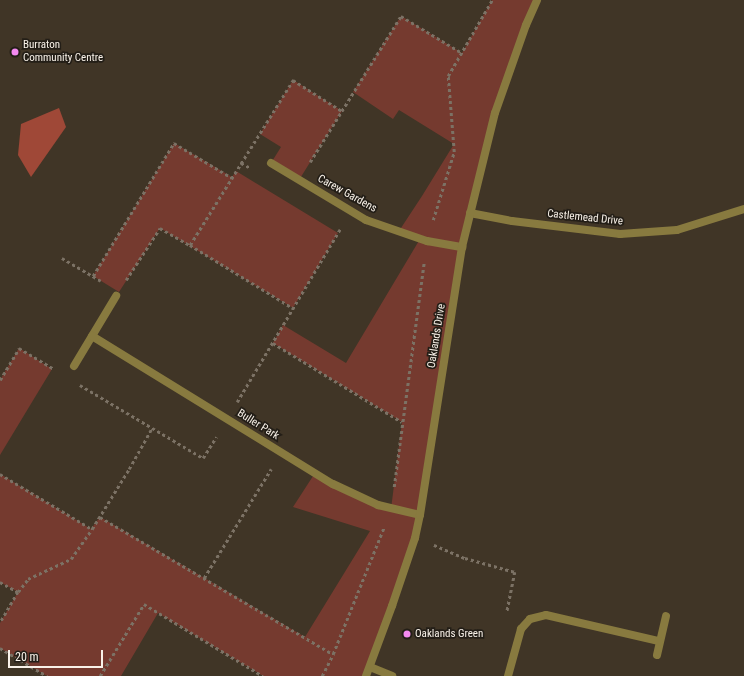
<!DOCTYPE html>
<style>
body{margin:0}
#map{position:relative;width:744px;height:676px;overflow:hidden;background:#403526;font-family:"Roboto Condensed",sans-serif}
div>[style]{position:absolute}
.green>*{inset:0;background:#753a2f}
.forest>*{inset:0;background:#9f4837}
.path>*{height:2.5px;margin-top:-1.25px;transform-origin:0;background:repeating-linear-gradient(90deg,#7c7265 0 3px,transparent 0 6px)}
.service>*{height:8px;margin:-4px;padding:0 4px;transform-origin:4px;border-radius:4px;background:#887a3f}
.minor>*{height:8px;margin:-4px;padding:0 4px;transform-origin:4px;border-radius:4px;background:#887a3f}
.dots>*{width:11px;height:11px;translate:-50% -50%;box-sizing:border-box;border:2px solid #231e17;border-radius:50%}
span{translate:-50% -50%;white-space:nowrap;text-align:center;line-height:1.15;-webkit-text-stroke:3.5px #231e17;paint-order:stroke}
.poi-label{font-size:11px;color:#f9f2e9}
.left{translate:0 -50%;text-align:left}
.street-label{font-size:11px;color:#f9f2e9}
.scale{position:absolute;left:8px;top:650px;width:95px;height:18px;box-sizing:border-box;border:2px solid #f9f2e9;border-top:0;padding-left:5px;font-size:12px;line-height:14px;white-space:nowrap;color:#f9f2e9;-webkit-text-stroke:3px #231e17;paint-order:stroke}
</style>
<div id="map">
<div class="green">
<i style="clip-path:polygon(492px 0,537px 0,495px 113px,462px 247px,420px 515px,366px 676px,263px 676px,158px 613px,121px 676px,47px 676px,0 648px,0 623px,18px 592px,0 582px,0 474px,91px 529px,100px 517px,305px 637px,370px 531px,293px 507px,315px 473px,391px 509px,402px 422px,273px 343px,283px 325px,346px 363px,420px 239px,399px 231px,422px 196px,454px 144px,399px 110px,393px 119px,353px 92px,401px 16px,462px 53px)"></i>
<i style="clip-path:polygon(293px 80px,342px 111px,299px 180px,271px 163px,281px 147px,260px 134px)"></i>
<i style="clip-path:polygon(174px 143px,232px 177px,236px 171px,338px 233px,293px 308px,160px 228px,119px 292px,93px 276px)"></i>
<i style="clip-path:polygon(19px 348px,52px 369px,0 455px,0 380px)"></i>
</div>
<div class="forest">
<i style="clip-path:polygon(59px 108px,66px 127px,31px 177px,18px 155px,21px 124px)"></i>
</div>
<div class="path">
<i style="left:310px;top:162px;width:172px;rotate:-58.1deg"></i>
<i style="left:401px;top:16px;width:71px;rotate:31.2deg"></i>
<i style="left:241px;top:163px;width:11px;rotate:27deg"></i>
<i style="left:433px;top:220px;width:71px;rotate:-72.8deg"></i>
<i style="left:454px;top:152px;width:76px;rotate:-94.5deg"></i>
<i style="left:448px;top:76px;width:88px;rotate:-59.9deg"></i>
<i style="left:190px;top:245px;width:121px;rotate:31.5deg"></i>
<i style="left:62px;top:258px;width:45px;rotate:30.5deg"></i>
<i style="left:93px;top:276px;width:156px;rotate:-58.7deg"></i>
<i style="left:174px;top:143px;width:68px;rotate:31.1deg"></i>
<i style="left:126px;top:280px;width:62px;rotate:-56.8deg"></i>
<i style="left:160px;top:228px;width:34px;rotate:30deg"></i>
<i style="left:190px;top:245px;width:195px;rotate:-58deg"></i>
<i style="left:293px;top:80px;width:58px;rotate:32.3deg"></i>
<i style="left:273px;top:343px;width:151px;rotate:31.5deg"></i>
<i style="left:0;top:380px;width:37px;rotate:-59deg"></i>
<i style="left:19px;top:348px;width:41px;rotate:31deg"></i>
<i style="left:80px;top:385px;width:143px;rotate:30.7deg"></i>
<i style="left:203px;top:458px;width:25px;rotate:-58deg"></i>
<i style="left:237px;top:402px;width:201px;rotate:-59.2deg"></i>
<i style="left:0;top:474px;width:107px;rotate:30.9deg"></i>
<i style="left:92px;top:529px;width:70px;rotate:-58.3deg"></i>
<i style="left:129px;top:469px;width:47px;rotate:-60.7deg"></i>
<i style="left:394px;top:487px;width:227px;rotate:-82.4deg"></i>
<i style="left:100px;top:517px;width:270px;rotate:30.5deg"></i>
<i style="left:434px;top:545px;width:34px;rotate:23deg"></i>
<i style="left:465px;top:558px;width:52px;rotate:15.6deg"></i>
<i style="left:515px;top:572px;width:41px;rotate:101.3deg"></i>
<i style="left:204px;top:578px;width:128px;rotate:-58.4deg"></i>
<i style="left:0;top:582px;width:21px;rotate:29deg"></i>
<i style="left:18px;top:592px;width:36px;rotate:120deg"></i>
<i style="left:18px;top:592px;width:16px;rotate:-52deg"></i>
<i style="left:28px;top:579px;width:47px;rotate:-24.9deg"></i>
<i style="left:71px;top:559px;width:37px;rotate:-55deg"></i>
<i style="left:0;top:648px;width:55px;rotate:30.8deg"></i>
<i style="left:100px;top:676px;width:84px;rotate:-58.6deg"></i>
<i style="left:144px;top:604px;width:139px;rotate:31.2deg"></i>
<i style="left:322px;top:676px;width:25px;rotate:-63deg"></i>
<i style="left:333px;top:654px;width:137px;rotate:-68.1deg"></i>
</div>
<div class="service">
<i style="left:74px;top:366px;width:82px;rotate:-59deg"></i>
</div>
<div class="minor">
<i style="left:271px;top:163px;width:111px;rotate:31deg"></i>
<i style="left:366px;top:220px;width:65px;rotate:19deg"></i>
<i style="left:427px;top:241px;width:36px;rotate:10deg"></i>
<i style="left:470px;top:213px;width:43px;rotate:10.8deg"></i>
<i style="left:512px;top:221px;width:109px;rotate:6.9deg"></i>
<i style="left:620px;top:234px;width:57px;rotate:-4deg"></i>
<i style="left:677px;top:230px;width:70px;rotate:-17.4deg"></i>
<i style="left:92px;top:336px;width:283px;rotate:31.6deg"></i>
<i style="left:333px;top:484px;width:50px;rotate:25deg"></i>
<i style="left:378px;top:505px;width:43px;rotate:13.4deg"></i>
<i style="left:657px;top:655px;width:40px;rotate:-77deg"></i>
<i style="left:370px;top:667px;width:24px;rotate:22deg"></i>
<i style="left:366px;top:676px;width:75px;rotate:-69.6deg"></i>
<i style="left:392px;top:606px;width:72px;rotate:-71.3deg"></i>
<i style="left:415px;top:538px;width:24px;rotate:-78deg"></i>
<i style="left:420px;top:515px;width:271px;rotate:-81.1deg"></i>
<i style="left:462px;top:247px;width:138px;rotate:-76.2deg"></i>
<i style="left:495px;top:113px;width:93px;rotate:-70.6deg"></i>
<i style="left:526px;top:25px;width:27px;rotate:-66deg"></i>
<i style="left:508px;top:676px;width:49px;rotate:-74.5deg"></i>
<i style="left:521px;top:629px;width:13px;rotate:-48deg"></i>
<i style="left:530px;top:619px;width:16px;rotate:-14deg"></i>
<i style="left:546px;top:615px;width:116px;rotate:13deg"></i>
</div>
<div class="dots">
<i style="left:15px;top:52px;background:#f489f0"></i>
<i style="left:407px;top:634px;background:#f489f0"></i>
</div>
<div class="poi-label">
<span class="left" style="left:23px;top:52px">Burraton<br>Community Centre</span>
<span class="left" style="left:415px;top:634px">Oaklands Green</span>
</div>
<div class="street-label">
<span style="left:347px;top:194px;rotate:29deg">Carew Gardens</span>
<span style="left:585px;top:218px;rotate:6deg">Castlemead Drive</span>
<span style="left:437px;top:336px;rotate:-81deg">Oaklands Drive</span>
<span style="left:258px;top:425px;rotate:32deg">Buller Park</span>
</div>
<div class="scale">20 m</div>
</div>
